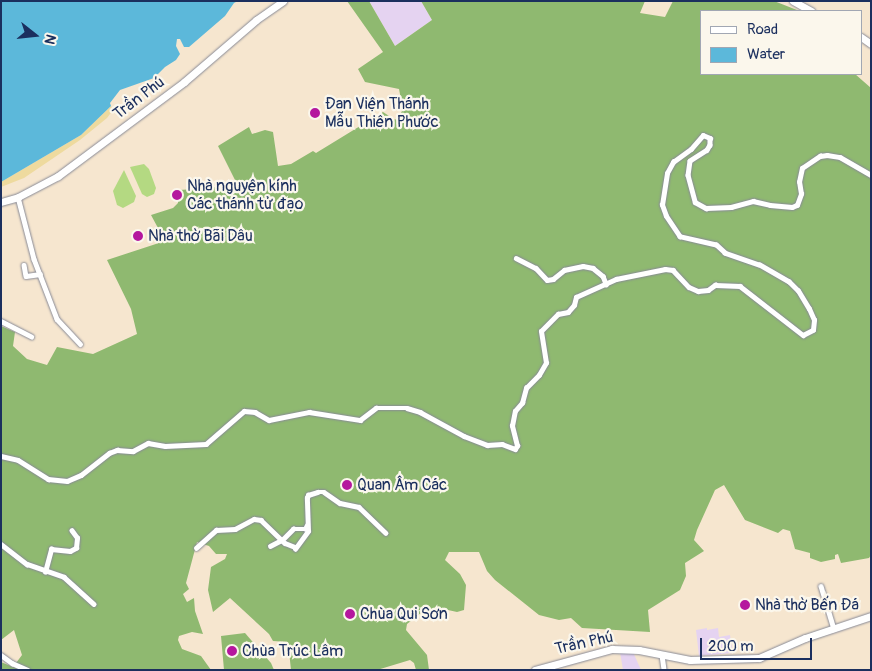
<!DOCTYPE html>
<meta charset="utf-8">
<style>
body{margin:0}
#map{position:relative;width:872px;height:671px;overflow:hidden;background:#f6e6cf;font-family:Pangolin,sans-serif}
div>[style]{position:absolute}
.built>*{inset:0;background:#e5d3f1}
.green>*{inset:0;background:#b4d982}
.forest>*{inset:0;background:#8fb970}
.sand>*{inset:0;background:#eeda9e}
.water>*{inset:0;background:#5cb8da}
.roads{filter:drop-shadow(0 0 1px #888a96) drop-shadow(0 0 1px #888a96)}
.minor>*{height:4.5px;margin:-2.25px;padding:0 2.25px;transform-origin:2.25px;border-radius:2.25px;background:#fff}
.primary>*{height:7px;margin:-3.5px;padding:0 3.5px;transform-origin:3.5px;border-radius:3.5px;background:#fff}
.dots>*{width:14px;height:14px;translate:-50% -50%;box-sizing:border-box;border:2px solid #fbf7ec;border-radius:50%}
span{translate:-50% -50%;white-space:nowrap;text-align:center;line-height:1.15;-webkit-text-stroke:4.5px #fbf7ec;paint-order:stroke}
.street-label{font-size:16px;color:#1b2f5e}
.poi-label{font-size:16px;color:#1b2f5e}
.left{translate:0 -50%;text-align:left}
.frame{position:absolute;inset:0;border:2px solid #1b2f5e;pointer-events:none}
.legend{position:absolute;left:700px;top:10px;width:162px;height:65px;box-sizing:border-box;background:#fbf7ec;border:1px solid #a1a7b3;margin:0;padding:6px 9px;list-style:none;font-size:15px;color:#1b2f5e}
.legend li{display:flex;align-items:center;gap:10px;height:25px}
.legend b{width:25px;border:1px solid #a1a7b3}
.north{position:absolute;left:10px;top:10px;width:50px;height:50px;-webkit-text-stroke:4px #fbf7ec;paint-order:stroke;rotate:106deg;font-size:14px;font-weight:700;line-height:20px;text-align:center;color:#1b2f5e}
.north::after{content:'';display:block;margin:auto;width:18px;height:22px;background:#1b2f5e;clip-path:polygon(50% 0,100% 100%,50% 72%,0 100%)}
.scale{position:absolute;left:700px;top:638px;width:112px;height:22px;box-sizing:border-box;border:2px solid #1b2f5e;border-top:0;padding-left:6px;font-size:15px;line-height:18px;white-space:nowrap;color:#1b2f5e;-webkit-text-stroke:4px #fbf7ec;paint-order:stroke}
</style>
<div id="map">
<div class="built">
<i style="clip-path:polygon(369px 1px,421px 1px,432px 20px,395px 46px)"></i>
<i style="clip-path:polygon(707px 628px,707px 630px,718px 628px,719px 637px,730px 635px,733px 653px,699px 656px,696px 630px)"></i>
<i style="clip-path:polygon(620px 652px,633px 652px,641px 670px,623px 670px)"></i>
</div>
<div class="green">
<i style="clip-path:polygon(144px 164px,149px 169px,156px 188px,154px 194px,147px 197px,142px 194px,130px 167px)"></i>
<i style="clip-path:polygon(124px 170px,136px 196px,134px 202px,123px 208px,117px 205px,113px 191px)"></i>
</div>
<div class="forest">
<i style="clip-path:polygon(347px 1px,369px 1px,395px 46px,432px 20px,421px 1px,645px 1px,640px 13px,665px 17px,673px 1px,774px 1px,797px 10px,701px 11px,701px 74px,855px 74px,871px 88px,871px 555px,869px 558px,841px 563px,838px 554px,835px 555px,835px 559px,821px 562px,810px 558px,810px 553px,795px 549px,790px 531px,783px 529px,778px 533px,745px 520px,724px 485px,715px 490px,697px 530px,694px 540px,704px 551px,685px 563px,686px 576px,680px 590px,648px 610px,650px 632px,582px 628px,571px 618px,559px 620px,539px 615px,495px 580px,487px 571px,479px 552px,449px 552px,445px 560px,460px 574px,466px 585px,464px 610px,457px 612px,439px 608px,422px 612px,407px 624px,406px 630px,427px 655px,429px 670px,416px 670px,414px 663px,410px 660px,377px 670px,291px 670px,288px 642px,273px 641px,269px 634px,230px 598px,213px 612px,208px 590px,211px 567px,225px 559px,227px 554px,216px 554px,209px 546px,197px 542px,186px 583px,189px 589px,183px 594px,187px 602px,194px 598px,195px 611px,203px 634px,192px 632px,179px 636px,178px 640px,182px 649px,201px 656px,211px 670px,1px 670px,1px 662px,13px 667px,22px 655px,14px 630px,1px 640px,1px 326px,15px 332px,13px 346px,27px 359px,47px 365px,57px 347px,93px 354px,137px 334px,131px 309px,107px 260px,165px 241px,151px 215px,173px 208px,178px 203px,179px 190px,195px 189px,204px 191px,235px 180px,218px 146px,249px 127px,252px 134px,265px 130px,273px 132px,278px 166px,291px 164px,313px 151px,316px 153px,383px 112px,395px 120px,403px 110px,399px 89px,365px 82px,358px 69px,383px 52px)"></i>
<i style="clip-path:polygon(245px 633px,271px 663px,274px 670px,224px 670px,221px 636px)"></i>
</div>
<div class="sand">
<i style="clip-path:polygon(111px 106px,113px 110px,107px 118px,80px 140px,24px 178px,1px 187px,1px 182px,81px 135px)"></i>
</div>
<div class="water">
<i style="clip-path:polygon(1px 1px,238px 1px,234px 3px,225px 16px,189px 47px,184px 47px,180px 39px,177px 39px,176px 46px,180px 54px,176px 60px,165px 67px,154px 78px,120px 90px,110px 103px,111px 106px,81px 135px,1px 182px)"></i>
</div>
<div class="roads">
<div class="minor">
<i style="left:18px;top:197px;width:64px;rotate:75.5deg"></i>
<i style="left:34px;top:259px;width:64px;rotate:69deg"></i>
<i style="left:57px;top:319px;width:34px;rotate:47deg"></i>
<i style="left:516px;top:258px;width:22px;rotate:27deg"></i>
<i style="left:536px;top:268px;width:16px;rotate:47deg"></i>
<i style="left:547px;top:280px;width:6px;rotate:-9deg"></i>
<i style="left:553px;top:279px;width:14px;rotate:-39deg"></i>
<i style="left:564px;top:270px;width:19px;rotate:-12deg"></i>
<i style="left:583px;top:266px;width:10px;rotate:11deg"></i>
<i style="left:593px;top:268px;width:13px;rotate:39deg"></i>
<i style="left:603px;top:276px;width:9px;rotate:69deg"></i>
<i style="left:24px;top:265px;width:11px;rotate:80deg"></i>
<i style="left:26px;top:276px;width:14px;rotate:-8deg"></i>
<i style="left:1px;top:321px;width:34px;rotate:27deg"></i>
<i style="left:1px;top:456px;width:17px;rotate:13deg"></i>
<i style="left:18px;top:460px;width:36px;rotate:32deg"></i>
<i style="left:48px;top:479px;width:19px;rotate:6deg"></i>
<i style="left:67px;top:481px;width:15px;rotate:-23deg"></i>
<i style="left:81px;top:475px;width:36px;rotate:-38deg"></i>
<i style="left:109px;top:453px;width:9px;rotate:-21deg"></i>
<i style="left:117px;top:450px;width:16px;rotate:4deg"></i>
<i style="left:133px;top:451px;width:17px;rotate:-28deg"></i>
<i style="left:148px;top:443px;width:17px;rotate:10deg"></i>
<i style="left:165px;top:446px;width:41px;rotate:-2.8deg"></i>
<i style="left:206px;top:444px;width:50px;rotate:-41deg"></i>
<i style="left:244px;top:411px;width:11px;rotate:5deg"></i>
<i style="left:255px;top:412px;width:16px;rotate:30deg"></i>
<i style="left:269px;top:420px;width:41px;rotate:-11.3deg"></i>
<i style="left:309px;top:412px;width:52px;rotate:8.9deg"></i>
<i style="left:360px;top:420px;width:20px;rotate:-37deg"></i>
<i style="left:376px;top:408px;width:31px"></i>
<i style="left:407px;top:408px;width:14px;rotate:17deg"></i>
<i style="left:420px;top:412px;width:50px;rotate:28.6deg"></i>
<i style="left:464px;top:436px;width:25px;rotate:21deg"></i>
<i style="left:487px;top:445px;width:15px;rotate:-4deg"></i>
<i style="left:502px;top:444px;width:14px;rotate:21deg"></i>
<i style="left:515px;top:449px;width:4px;rotate:-56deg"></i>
<i style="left:517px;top:446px;width:21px;rotate:-104deg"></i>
<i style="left:512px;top:426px;width:15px;rotate:-79deg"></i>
<i style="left:515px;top:411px;width:11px;rotate:-49deg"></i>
<i style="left:522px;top:403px;width:16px;rotate:-75deg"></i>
<i style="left:526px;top:388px;width:18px;rotate:-45deg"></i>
<i style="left:539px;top:375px;width:14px;rotate:-60deg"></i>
<i style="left:546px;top:363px;width:32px;rotate:-99deg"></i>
<i style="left:541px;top:331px;width:24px;rotate:-45deg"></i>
<i style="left:558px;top:314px;width:10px;rotate:-11deg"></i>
<i style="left:568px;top:312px;width:9px;rotate:-49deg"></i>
<i style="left:574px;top:305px;width:8px;rotate:-76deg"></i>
<i style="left:576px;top:297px;width:44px;rotate:-24.2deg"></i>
<i style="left:616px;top:279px;width:50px;rotate:-11.5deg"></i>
<i style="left:665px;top:269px;width:8px;rotate:7deg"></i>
<i style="left:673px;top:270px;width:23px;rotate:47deg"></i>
<i style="left:689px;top:287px;width:10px;rotate:24deg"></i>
<i style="left:698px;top:291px;width:10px;rotate:-6deg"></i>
<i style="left:708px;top:290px;width:9px;rotate:-36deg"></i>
<i style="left:715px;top:285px;width:25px;rotate:2deg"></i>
<i style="left:740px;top:286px;width:80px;rotate:37.9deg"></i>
<i style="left:803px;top:335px;width:11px;rotate:-27deg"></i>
<i style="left:813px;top:330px;width:10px;rotate:-84deg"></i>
<i style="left:814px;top:320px;width:12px;rotate:-114deg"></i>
<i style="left:809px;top:309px;width:21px;rotate:-121deg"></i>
<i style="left:798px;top:291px;width:13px;rotate:-135deg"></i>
<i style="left:789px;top:282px;width:34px;rotate:-150deg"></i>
<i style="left:759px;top:265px;width:36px;rotate:-161deg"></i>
<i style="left:725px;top:253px;width:12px;rotate:-138deg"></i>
<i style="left:716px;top:245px;width:37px;rotate:-167deg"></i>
<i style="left:680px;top:237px;width:25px;rotate:-124deg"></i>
<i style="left:666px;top:216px;width:12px;rotate:-110deg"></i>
<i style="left:662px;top:205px;width:32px;rotate:-81deg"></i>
<i style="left:667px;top:173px;width:13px;rotate:-61deg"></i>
<i style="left:673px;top:162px;width:22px;rotate:-36deg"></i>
<i style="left:691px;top:149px;width:18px;rotate:-49deg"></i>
<i style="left:703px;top:135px;width:8px;rotate:23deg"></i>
<i style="left:710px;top:138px;width:7px;rotate:90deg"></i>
<i style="left:710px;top:145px;width:6px;rotate:121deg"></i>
<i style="left:707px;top:150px;width:20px;rotate:147deg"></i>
<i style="left:690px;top:161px;width:14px;rotate:98deg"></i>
<i style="left:688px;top:175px;width:28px;rotate:75deg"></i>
<i style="left:695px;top:202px;width:13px;rotate:29deg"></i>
<i style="left:706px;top:208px;width:25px;rotate:-2deg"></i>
<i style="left:731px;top:207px;width:23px;rotate:-15deg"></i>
<i style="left:753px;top:201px;width:17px;rotate:13deg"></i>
<i style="left:770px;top:205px;width:22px;rotate:5deg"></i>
<i style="left:792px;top:207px;width:5px;rotate:-22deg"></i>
<i style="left:797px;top:205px;width:12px;rotate:-70deg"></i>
<i style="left:801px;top:194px;width:12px;rotate:-99deg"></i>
<i style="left:799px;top:182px;width:14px;rotate:-78deg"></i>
<i style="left:802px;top:168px;width:22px;rotate:-34deg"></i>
<i style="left:820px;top:156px;width:7px;rotate:-8deg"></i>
<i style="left:827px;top:155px;width:13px;rotate:9deg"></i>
<i style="left:840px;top:157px;width:36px;rotate:30deg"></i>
<i style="left:1px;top:544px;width:33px;rotate:38deg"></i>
<i style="left:27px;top:564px;width:39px;rotate:19deg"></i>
<i style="left:64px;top:577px;width:40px;rotate:42deg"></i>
<i style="left:270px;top:546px;width:13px;rotate:-27deg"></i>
<i style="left:282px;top:540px;width:16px;rotate:-45deg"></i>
<i style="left:293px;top:529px;width:12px"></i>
<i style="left:305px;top:529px;width:4px;rotate:-63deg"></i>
<i style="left:196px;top:548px;width:27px;rotate:-42deg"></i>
<i style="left:216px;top:530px;width:19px;rotate:-3deg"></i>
<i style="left:235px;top:529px;width:21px;rotate:-28deg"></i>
<i style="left:254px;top:519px;width:7px;rotate:8deg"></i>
<i style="left:261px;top:520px;width:33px;rotate:44deg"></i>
<i style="left:285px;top:543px;width:11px;rotate:22deg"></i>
<i style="left:295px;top:549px;width:22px;rotate:-54deg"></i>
<i style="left:308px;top:531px;width:33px;rotate:-92deg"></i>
<i style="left:307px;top:498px;width:3px;rotate:-72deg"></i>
<i style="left:308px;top:495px;width:10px;rotate:-17deg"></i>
<i style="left:318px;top:492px;width:6px"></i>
<i style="left:324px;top:492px;width:19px;rotate:35deg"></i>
<i style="left:340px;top:503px;width:19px;rotate:12deg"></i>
<i style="left:359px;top:507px;width:37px;rotate:44deg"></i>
<i style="left:45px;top:572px;width:24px;rotate:-75deg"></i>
<i style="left:51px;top:549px;width:19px;rotate:6deg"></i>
<i style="left:70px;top:551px;width:7px;rotate:-27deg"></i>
<i style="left:76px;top:548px;width:10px;rotate:-84deg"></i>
<i style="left:77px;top:538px;width:9px;rotate:-126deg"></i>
<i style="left:821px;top:586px;width:45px;rotate:73.2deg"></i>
<i style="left:1px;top:655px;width:14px;rotate:36deg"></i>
<i style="left:12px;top:663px;width:17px;rotate:24deg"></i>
<i style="left:662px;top:655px;width:15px;rotate:82deg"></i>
</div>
<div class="primary">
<i style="left:793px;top:1px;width:21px;rotate:29deg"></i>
<i style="left:861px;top:37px;width:12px;rotate:35deg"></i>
<i style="left:1px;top:202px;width:18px;rotate:-16deg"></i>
<i style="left:18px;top:197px;width:45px;rotate:-27.7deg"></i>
<i style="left:58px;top:176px;width:157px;rotate:-36.7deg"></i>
<i style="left:184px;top:82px;width:95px;rotate:-40.7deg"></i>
<i style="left:256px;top:20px;width:33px;rotate:-35deg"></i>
<i style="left:535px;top:670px;width:80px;rotate:-15.3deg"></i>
<i style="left:612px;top:649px;width:27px;rotate:2deg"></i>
<i style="left:639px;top:650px;width:52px;rotate:11.1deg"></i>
<i style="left:690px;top:660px;width:69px;rotate:-1.7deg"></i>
<i style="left:759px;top:658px;width:50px;rotate:-23.5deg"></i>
<i style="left:805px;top:638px;width:70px;rotate:-18.4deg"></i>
</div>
</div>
<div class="dots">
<i style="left:315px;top:113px;background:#b5179e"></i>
<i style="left:177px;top:195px;background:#b5179e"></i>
<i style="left:138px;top:236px;background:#b5179e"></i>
<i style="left:347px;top:485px;background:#b5179e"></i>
<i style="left:745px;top:605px;background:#b5179e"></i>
<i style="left:350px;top:614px;background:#b5179e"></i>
<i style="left:232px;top:651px;background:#b5179e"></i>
</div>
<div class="street-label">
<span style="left:139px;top:98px;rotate:-37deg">Trần Phú</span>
<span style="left:584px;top:643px;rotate:-12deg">Trần Phú</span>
</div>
<div class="poi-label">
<span class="left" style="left:325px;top:113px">Đan Viện Thánh<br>Mẫu Thiên Phước</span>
<span class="left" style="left:187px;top:195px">Nhà nguyện kính<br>Các thánh tử đạo</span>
<span class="left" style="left:148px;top:236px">Nhà thờ Bãi Dâu</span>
<span class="left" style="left:357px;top:485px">Quan Âm Các</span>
<span class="left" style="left:755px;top:605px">Nhà thờ Bến Đá</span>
<span class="left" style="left:360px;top:614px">Chùa Qui Sơn</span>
<span class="left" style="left:242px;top:651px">Chùa Trúc Lâm</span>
</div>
<div class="frame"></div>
<ul class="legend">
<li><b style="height:6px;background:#fff"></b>Road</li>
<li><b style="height:14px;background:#5cb8da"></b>Water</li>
</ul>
<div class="north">N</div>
<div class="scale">200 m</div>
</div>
